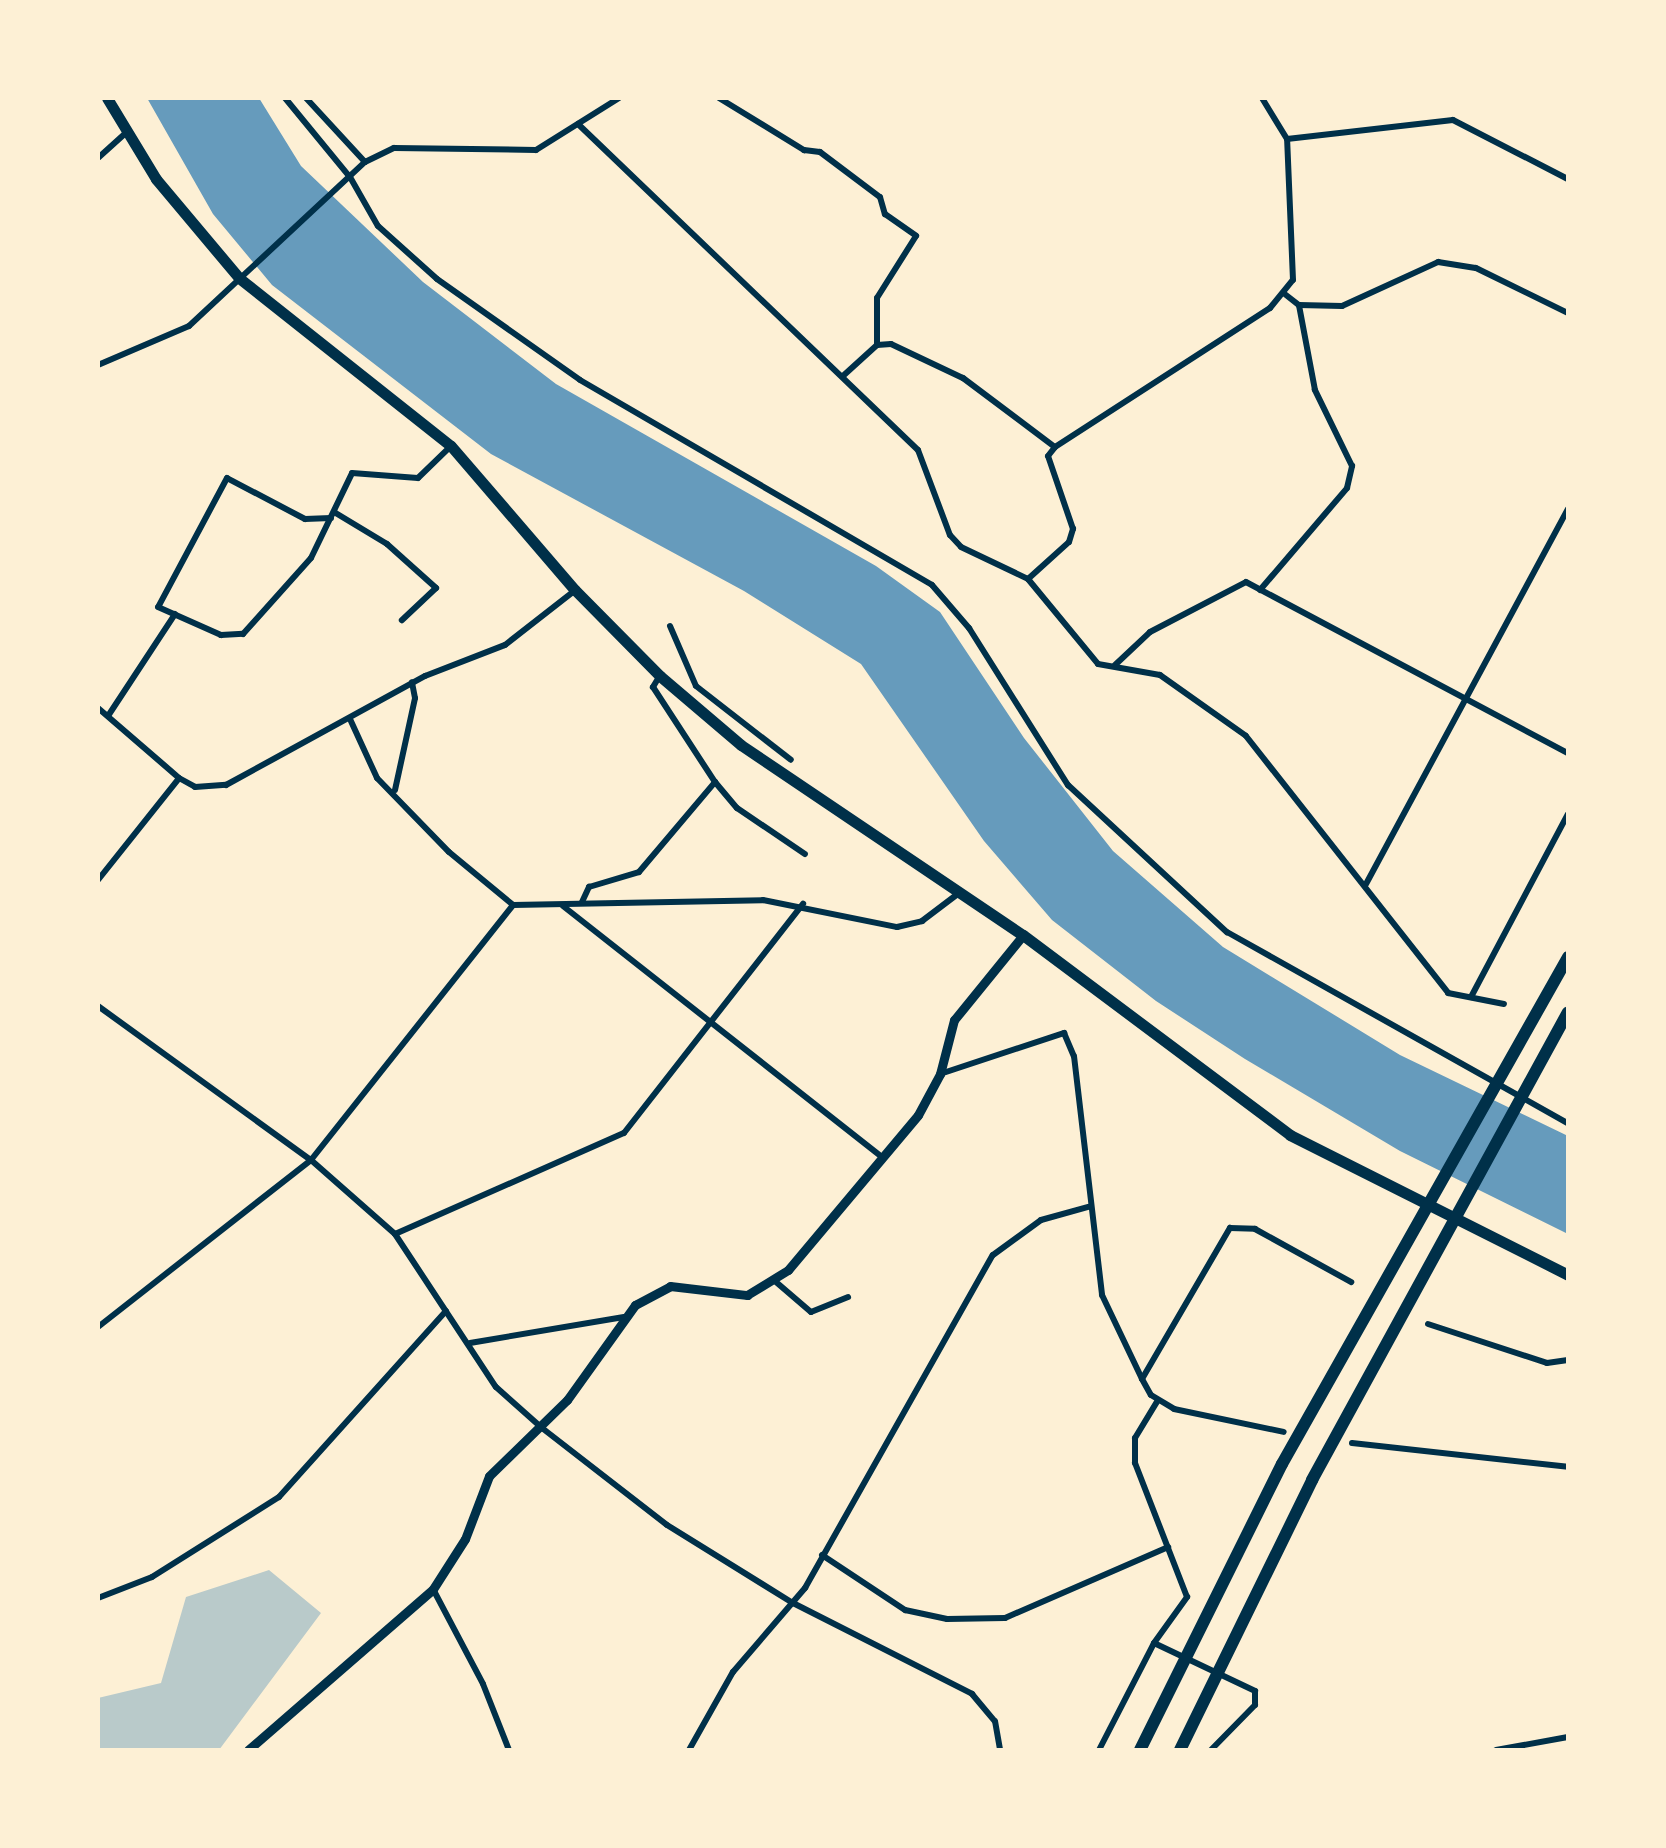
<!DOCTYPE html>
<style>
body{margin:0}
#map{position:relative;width:1666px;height:1848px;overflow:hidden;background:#fdf0d5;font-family:Jost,sans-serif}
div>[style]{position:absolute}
.green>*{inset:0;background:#b9caca}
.water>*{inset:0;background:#669bbc}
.minor>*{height:6px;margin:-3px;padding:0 3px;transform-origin:3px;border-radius:3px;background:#003049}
.tertiary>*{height:9px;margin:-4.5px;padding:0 4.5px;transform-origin:4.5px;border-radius:4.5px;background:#003049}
.trunk>*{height:11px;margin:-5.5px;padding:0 5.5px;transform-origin:5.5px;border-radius:5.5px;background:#003049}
.motorway>*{height:12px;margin:-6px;padding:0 6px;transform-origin:6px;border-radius:6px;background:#003049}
span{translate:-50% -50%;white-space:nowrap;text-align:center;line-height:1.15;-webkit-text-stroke:9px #fdf0d5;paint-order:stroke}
.frame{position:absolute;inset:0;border:100px solid #fdf0d5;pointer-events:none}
</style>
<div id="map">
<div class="green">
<i style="clip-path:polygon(269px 1570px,321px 1613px,219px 1750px,98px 1750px,98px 1698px,161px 1683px,186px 1597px)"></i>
</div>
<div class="water">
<i style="clip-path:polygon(147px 98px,259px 98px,301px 166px,423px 282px,556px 384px,876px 566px,940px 612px,1024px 738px,1113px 851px,1223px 947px,1400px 1055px,1568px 1136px,1568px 1234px,1400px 1151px,1245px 1059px,1156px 1001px,1052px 920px,984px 841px,861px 664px,744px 591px,491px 454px,272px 285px,213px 214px)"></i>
</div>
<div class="minor">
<i style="left:285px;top:98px;width:102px;rotate:50.6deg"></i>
<i style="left:350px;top:177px;width:56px;rotate:60.3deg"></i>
<i style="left:378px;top:226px;width:79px;rotate:41.9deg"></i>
<i style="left:437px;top:279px;width:175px;rotate:35.2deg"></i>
<i style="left:580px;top:380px;width:407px;rotate:30.2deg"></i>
<i style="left:932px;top:585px;width:57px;rotate:49.3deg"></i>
<i style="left:969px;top:628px;width:186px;rotate:57.8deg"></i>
<i style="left:1068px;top:785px;width:217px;rotate:42.8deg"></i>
<i style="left:1227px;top:932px;width:391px;rotate:29.3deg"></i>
<i style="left:306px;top:98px;width:87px;rotate:47.3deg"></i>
<i style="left:719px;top:98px;width:100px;rotate:31.5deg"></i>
<i style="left:804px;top:150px;width:16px;rotate:7deg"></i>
<i style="left:820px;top:152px;width:75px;rotate:36.9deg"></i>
<i style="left:880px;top:197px;width:18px;rotate:74deg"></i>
<i style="left:885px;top:214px;width:38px;rotate:35deg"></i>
<i style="left:916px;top:236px;width:73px;rotate:122.2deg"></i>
<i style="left:877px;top:298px;width:47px;rotate:90deg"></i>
<i style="left:578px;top:124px;width:471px;rotate:43.8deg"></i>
<i style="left:918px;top:450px;width:91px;rotate:69.4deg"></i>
<i style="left:950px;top:535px;width:16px;rotate:47deg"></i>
<i style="left:961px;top:547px;width:74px;rotate:25.5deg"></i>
<i style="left:1028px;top:579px;width:110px;rotate:50.5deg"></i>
<i style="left:1098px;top:664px;width:63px;rotate:10.1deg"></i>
<i style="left:1160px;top:675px;width:105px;rotate:35.3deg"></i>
<i style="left:1246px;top:736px;width:327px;rotate:51.8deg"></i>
<i style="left:1448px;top:993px;width:57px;rotate:11.1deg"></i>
<i style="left:1287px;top:139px;width:167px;rotate:-6.5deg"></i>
<i style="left:1453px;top:120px;width:129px;rotate:27.2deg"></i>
<i style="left:98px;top:158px;width:38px;rotate:-42deg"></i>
<i style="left:1286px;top:295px;width:16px;rotate:38deg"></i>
<i style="left:1299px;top:305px;width:43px;rotate:1.3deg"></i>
<i style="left:1342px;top:306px;width:106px;rotate:-24.6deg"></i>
<i style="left:1438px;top:262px;width:38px;rotate:9deg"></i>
<i style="left:1476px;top:268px;width:102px;rotate:26.1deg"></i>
<i style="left:98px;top:365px;width:99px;rotate:-23.2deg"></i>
<i style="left:189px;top:326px;width:241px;rotate:-43deg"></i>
<i style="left:365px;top:162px;width:32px;rotate:-26deg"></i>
<i style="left:394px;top:148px;width:142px;rotate:0.8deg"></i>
<i style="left:536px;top:150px;width:98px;rotate:-32.1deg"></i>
<i style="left:844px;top:375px;width:45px;rotate:-42.3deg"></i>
<i style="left:877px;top:345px;width:14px;rotate:-4deg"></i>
<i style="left:891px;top:344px;width:80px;rotate:25.3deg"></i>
<i style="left:963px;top:378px;width:115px;rotate:36.9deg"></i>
<i style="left:1055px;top:447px;width:256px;rotate:-32.9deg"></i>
<i style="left:1270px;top:308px;width:36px;rotate:-51deg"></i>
<i style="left:1293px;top:280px;width:141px;rotate:-92.4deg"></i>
<i style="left:1287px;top:139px;width:48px;rotate:-121.4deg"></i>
<i style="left:334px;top:512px;width:62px;rotate:31.1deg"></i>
<i style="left:387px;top:544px;width:66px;rotate:41.9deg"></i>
<i style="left:436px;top:588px;width:47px;rotate:136.7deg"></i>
<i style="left:331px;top:518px;width:26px;rotate:178deg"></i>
<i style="left:305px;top:519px;width:88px;rotate:-152.3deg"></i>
<i style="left:227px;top:478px;width:146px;rotate:118.1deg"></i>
<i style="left:158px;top:607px;width:69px;rotate:24deg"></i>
<i style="left:221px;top:635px;width:22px;rotate:-3deg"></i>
<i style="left:243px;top:634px;width:102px;rotate:-48.2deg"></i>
<i style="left:311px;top:558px;width:94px;rotate:-64.2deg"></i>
<i style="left:352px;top:473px;width:66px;rotate:4.3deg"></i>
<i style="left:418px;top:478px;width:45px;rotate:-44.1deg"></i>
<i style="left:1028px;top:579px;width:55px;rotate:-42.1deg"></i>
<i style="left:1069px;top:542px;width:14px;rotate:-73deg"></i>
<i style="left:1073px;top:529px;width:77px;rotate:-108.9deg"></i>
<i style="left:1048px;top:456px;width:11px;rotate:-52deg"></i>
<i style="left:1260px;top:590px;width:134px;rotate:-49.5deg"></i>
<i style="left:1347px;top:488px;width:23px;rotate:-77deg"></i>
<i style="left:1352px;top:466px;width:85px;rotate:-116deg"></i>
<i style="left:1315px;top:390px;width:86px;rotate:-100.7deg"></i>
<i style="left:670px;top:626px;width:65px;rotate:66.6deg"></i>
<i style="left:696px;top:686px;width:120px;rotate:37.9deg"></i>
<i style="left:1115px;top:665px;width:48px;rotate:-43.3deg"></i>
<i style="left:1150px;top:632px;width:108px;rotate:-27.5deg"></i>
<i style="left:1246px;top:582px;width:365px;rotate:28deg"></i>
<i style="left:659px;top:677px;width:12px;rotate:121deg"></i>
<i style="left:653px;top:687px;width:113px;rotate:56.9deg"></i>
<i style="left:715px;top:782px;width:34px;rotate:50deg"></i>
<i style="left:737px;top:808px;width:82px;rotate:34.1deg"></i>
<i style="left:98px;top:708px;width:107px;rotate:40.8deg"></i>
<i style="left:179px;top:778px;width:18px;rotate:29deg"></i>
<i style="left:195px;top:787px;width:31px;rotate:-4deg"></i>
<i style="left:226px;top:785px;width:227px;rotate:-28.7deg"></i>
<i style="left:425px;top:676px;width:86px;rotate:-21.2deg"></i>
<i style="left:505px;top:645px;width:88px;rotate:-38deg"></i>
<i style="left:108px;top:716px;width:122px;rotate:-56.7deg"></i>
<i style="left:350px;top:719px;width:65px;rotate:65.4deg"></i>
<i style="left:377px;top:778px;width:103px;rotate:45.8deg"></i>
<i style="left:449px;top:852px;width:83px;rotate:39.6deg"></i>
<i style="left:395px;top:790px;width:94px;rotate:-77.7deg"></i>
<i style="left:415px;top:698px;width:16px;rotate:-101deg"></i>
<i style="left:98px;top:880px;width:130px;rotate:-51.5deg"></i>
<i style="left:1366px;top:884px;width:426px;rotate:-61.7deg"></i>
<i style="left:582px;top:902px;width:17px;rotate:-65deg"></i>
<i style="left:589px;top:887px;width:52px;rotate:-16.7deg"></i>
<i style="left:639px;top:872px;width:118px;rotate:-49.8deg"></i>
<i style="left:513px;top:905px;width:250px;rotate:-1.1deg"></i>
<i style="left:763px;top:900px;width:137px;rotate:11.4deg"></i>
<i style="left:897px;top:927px;width:26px;rotate:-13deg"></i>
<i style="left:922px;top:921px;width:46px;rotate:-37.1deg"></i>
<i style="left:563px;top:906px;width:402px;rotate:38.2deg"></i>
<i style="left:1471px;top:997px;width:207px;rotate:-62.1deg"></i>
<i style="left:98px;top:1006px;width:263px;rotate:35.9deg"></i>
<i style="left:311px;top:1160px;width:112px;rotate:41.4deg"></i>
<i style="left:395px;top:1234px;width:183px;rotate:56.6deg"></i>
<i style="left:496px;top:1387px;width:62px;rotate:41.7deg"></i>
<i style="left:542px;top:1428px;width:158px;rotate:37.8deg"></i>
<i style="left:667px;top:1525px;width:148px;rotate:31.8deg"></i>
<i style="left:793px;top:1603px;width:201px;rotate:26.9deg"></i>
<i style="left:972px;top:1694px;width:35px;rotate:50deg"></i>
<i style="left:995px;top:1721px;width:29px;rotate:80deg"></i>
<i style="left:940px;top:1074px;width:131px;rotate:-18.3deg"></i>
<i style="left:1064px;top:1033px;width:25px;rotate:67deg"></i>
<i style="left:1074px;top:1056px;width:241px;rotate:83.3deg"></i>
<i style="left:1102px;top:1295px;width:93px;rotate:64.5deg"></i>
<i style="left:1142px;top:1379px;width:18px;rotate:61deg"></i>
<i style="left:1151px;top:1395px;width:27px;rotate:31deg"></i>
<i style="left:1174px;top:1409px;width:112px;rotate:11.8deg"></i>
<i style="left:395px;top:1234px;width:250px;rotate:-23.8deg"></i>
<i style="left:624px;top:1133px;width:291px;rotate:-52deg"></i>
<i style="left:776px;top:1282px;width:46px;rotate:40.6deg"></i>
<i style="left:811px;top:1312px;width:40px;rotate:-22deg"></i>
<i style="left:1428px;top:1324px;width:125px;rotate:18.1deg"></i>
<i style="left:1547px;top:1363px;width:21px;rotate:-8deg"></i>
<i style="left:98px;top:1327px;width:271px;rotate:-38.1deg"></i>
<i style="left:311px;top:1160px;width:325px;rotate:-51.6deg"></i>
<i style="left:470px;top:1343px;width:156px;rotate:-9.6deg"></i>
<i style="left:1142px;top:1379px;width:175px;rotate:-59.8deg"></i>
<i style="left:1230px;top:1228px;width:25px;rotate:2deg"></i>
<i style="left:1255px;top:1229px;width:110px;rotate:28.9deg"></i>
<i style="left:1352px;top:1443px;width:217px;rotate:6.3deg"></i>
<i style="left:822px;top:1555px;width:100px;rotate:33.5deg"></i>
<i style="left:905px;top:1610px;width:43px;rotate:12.1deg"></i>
<i style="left:947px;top:1619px;width:58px;rotate:-1deg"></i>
<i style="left:1005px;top:1618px;width:178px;rotate:-23.5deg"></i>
<i style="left:433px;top:1589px;width:107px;rotate:62.2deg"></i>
<i style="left:483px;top:1684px;width:71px;rotate:68.5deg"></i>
<i style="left:98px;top:1598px;width:58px;rotate:-21.3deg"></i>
<i style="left:152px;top:1577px;width:150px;rotate:-32.2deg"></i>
<i style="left:279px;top:1497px;width:250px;rotate:-48.1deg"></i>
<i style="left:1154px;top:1643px;width:112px;rotate:25.4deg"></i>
<i style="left:1255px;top:1691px;width:14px;rotate:90deg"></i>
<i style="left:1255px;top:1705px;width:63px;rotate:134.4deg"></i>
<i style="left:689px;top:1750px;width:90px;rotate:-60.6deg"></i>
<i style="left:733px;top:1672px;width:111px;rotate:-49.4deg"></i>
<i style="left:805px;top:1588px;width:382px;rotate:-60.6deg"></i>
<i style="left:993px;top:1255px;width:59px;rotate:-36.1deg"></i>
<i style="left:1041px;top:1220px;width:49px;rotate:-15.5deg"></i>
<i style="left:1099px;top:1750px;width:120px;rotate:-62.8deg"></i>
<i style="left:1154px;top:1643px;width:57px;rotate:-54.3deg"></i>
<i style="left:1187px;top:1597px;width:144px;rotate:-111.2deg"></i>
<i style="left:1135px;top:1463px;width:25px;rotate:-90deg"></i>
<i style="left:1135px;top:1438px;width:44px;rotate:-58.8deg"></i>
<i style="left:1496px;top:1750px;width:73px;rotate:-10.2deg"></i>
</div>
<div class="tertiary">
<i style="left:248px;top:1750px;width:245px;rotate:-41deg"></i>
<i style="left:433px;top:1589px;width:59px;rotate:-57.4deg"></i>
<i style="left:465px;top:1539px;width:67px;rotate:-69.1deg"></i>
<i style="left:489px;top:1476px;width:109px;rotate:-44.3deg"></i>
<i style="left:567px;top:1400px;width:117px;rotate:-54.4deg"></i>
<i style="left:635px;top:1305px;width:40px;rotate:-28deg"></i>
<i style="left:670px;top:1286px;width:78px;rotate:6.7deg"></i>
<i style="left:747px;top:1295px;width:48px;rotate:-31.4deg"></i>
<i style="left:788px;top:1270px;width:202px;rotate:-50deg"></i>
<i style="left:918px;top:1115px;width:47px;rotate:-61.8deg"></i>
<i style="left:940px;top:1074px;width:56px;rotate:-75.5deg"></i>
<i style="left:954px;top:1020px;width:109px;rotate:-50.9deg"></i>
</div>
<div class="trunk">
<i style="left:107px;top:98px;width:95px;rotate:58.8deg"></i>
<i style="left:156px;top:179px;width:129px;rotate:50deg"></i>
<i style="left:239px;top:278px;width:270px;rotate:38.4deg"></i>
<i style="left:451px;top:446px;width:190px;rotate:49.3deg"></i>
<i style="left:575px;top:590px;width:121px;rotate:45.3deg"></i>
<i style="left:660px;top:676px;width:106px;rotate:40.4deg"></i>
<i style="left:741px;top:745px;width:340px;rotate:34deg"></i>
<i style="left:1023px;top:935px;width:334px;rotate:36.8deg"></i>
<i style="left:1290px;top:1135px;width:311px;rotate:26.7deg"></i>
</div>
<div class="motorway">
<i style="left:1140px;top:1750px;width:319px;rotate:-63.6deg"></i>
<i style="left:1282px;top:1464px;width:582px;rotate:-60.57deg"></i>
<i style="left:1180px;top:1750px;width:301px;rotate:-63.9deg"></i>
<i style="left:1312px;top:1480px;width:533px;rotate:-61.32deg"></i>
</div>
<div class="frame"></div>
</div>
